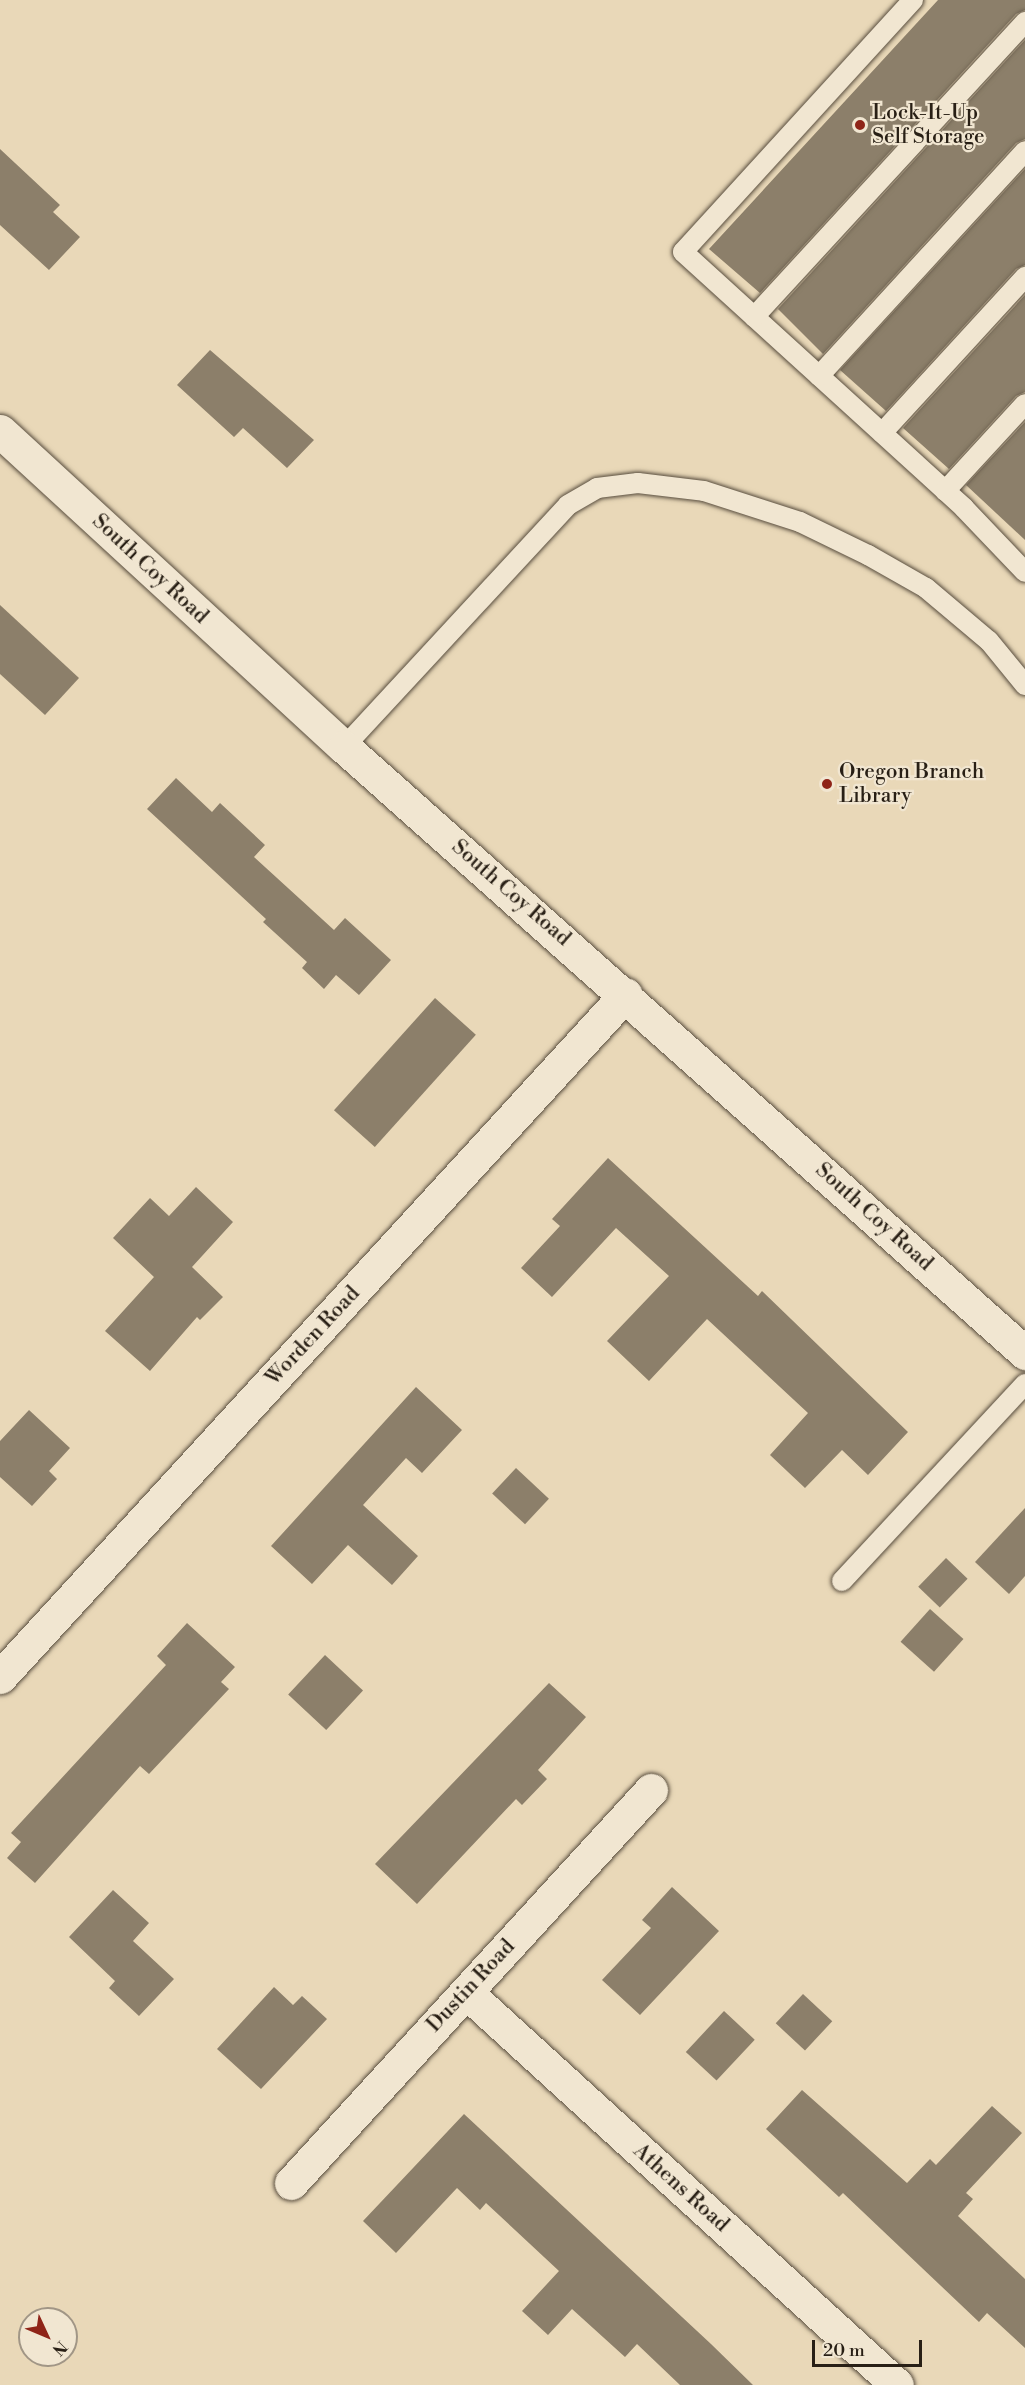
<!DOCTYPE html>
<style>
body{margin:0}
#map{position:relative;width:1025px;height:2385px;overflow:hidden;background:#e9d8b8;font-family:"Libre Bodoni",serif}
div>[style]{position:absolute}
.building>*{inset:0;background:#8c7f6a;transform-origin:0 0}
.roads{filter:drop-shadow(0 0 2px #584d3e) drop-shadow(0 0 2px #584d3e)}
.lane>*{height:20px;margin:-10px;padding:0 10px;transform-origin:10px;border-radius:10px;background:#f1e6d1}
.street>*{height:33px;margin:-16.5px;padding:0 16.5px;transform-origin:16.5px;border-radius:16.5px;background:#f1e6d1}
.secondary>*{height:33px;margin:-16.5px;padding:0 16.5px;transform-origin:16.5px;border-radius:16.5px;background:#f1e6d1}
.dots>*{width:16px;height:16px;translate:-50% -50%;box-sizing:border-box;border:3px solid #f1e6d1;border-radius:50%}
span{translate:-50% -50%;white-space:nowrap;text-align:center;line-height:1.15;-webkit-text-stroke:4.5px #f1e6d1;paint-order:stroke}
.poi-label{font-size:21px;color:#281f15}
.left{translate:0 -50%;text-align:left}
.street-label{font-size:21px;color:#281f15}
.north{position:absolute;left:18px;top:2307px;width:60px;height:60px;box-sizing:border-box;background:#f1e6d1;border:2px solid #a19686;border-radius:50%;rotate:134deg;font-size:16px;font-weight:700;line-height:24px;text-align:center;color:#281f15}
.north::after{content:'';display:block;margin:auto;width:21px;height:27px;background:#8f2418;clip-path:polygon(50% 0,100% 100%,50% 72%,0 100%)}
.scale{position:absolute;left:812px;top:2340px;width:110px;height:27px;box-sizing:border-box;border:3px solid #281f15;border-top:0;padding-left:8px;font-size:18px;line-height:21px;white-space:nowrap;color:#281f15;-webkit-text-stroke:4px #f1e6d1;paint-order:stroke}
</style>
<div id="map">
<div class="building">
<i style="clip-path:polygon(938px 0,1025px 0,1025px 10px,1016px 14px,760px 293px,709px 249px)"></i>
<i style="clip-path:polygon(1025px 40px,1025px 139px,1016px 143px,823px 354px,778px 309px)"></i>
<i style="clip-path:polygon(0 149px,60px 205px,53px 212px,80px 237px,49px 270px,0 225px)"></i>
<i style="clip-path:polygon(1025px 169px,1025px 265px,1016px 269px,886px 411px,840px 370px)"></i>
<i style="clip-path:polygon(1025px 295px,1025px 392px,1016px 396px,949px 469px,903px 428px)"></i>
<i style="clip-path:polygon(210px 350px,314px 440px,287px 468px,243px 428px,234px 437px,177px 385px)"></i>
<i style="clip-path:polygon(1025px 422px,1025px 540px,966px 485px)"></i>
<i style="clip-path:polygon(0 605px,79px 678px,45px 715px,0 674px)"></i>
<i style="clip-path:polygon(176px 778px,212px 812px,220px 803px,265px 845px,254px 857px,334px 930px,345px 918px,391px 960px,359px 995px,336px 975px,324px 989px,302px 968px,307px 962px,263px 922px,266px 919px,147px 809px)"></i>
<i style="left:435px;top:998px;width:55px;height:151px;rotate:42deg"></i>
<i style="clip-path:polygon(608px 1158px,758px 1296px,762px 1291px,908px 1432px,868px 1475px,842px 1450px,805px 1488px,770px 1455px,808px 1413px,707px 1319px,649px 1381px,607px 1341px,669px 1276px,616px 1228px,552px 1297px,521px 1268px,560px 1226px,552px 1219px)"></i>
<i style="clip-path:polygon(196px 1187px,233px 1222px,192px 1267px,223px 1297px,200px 1320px,197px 1317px,150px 1371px,105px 1331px,154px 1277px,113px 1238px,150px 1198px,169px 1216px)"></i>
<i style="clip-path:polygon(416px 1387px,462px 1430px,422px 1473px,406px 1458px,363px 1505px,418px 1556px,392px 1585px,348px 1545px,312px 1584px,271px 1546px)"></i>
<i style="clip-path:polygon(29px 1410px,70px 1448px,49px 1471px,57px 1479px,32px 1506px,0 1477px,0 1441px)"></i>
<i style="left:516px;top:1468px;width:45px;height:35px;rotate:43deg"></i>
<i style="clip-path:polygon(1025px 1508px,1025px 1576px,1009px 1594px,975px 1562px)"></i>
<i style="left:946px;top:1558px;width:30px;height:40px;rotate:44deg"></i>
<i style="left:930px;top:1609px;width:45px;height:44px;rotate:42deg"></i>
<i style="clip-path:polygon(187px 1623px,235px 1667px,221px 1682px,229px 1689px,149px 1774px,140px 1766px,35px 1883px,7px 1858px,21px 1842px,11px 1833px,166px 1665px,157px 1656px)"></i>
<i style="left:325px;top:1655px;width:52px;height:54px;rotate:43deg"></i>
<i style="clip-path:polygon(549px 1683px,586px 1717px,538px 1770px,547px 1779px,522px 1805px,516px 1799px,417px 1904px,375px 1864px)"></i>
<i style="clip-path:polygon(672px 1887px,719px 1931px,640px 2015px,602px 1980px,651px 1928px,642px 1920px)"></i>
<i style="clip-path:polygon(113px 1890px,149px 1923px,133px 1941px,174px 1979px,139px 2016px,109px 1988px,115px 1981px,69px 1937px)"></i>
<i style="clip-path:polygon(274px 1987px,293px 2005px,302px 1996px,327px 2019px,261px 2089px,217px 2049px)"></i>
<i style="left:803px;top:1994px;width:40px;height:40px;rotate:43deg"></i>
<i style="left:724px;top:2011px;width:42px;height:56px;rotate:43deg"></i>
<i style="clip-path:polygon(802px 2090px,907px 2183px,930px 2159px,936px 2165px,992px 2106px,1022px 2133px,966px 2193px,973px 2199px,958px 2216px,1025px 2279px,1025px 2348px,987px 2313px,979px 2322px,843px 2193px,839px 2197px,766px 2129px)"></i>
<i style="clip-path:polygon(464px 2114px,711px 2344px,753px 2385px,680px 2385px,637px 2344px,625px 2357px,572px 2309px,548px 2335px,522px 2311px,559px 2271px,486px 2203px,480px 2210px,457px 2188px,396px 2253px,363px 2221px)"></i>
</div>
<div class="roads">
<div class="lane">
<i style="left:913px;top:0;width:341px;rotate:132.4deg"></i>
<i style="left:683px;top:252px;width:380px;rotate:42.3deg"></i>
<i style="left:964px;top:508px;width:88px;rotate:46.4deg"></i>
<i style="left:754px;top:317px;width:401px;rotate:-47.4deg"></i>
<i style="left:819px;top:376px;width:305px;rotate:-47.5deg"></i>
<i style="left:882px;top:433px;width:212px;rotate:-47.5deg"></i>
<i style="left:945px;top:491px;width:118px;rotate:-47.4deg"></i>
<i style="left:344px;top:747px;width:330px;rotate:-47.2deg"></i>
<i style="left:568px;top:505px;width:34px;rotate:-30deg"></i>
<i style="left:597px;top:488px;width:41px;rotate:-7deg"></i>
<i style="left:638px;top:483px;width:66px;rotate:6.9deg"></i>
<i style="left:704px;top:491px;width:101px;rotate:17.9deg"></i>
<i style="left:800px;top:522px;width:76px;rotate:25.9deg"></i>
<i style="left:868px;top:555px;width:67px;rotate:29.6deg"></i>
<i style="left:926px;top:588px;width:82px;rotate:40.1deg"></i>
<i style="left:989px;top:641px;width:57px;rotate:50.7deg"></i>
<i style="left:842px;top:1581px;width:269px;rotate:-47.1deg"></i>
</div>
<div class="street">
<i style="left:0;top:1677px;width:926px;rotate:-47.49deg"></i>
<i style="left:466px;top:1992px;width:583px;rotate:42.36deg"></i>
<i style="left:291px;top:2183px;width:533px;rotate:-47.51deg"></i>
</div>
<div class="secondary">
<i style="left:0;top:431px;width:467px;rotate:42.6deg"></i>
<i style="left:344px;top:747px;width:912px;rotate:41.66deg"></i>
</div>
</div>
<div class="dots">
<i style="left:860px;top:125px;background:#8f2418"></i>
<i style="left:827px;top:784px;background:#8f2418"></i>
</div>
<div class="poi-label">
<span class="left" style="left:872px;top:125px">Lock-It-Up<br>Self Storage</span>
<span class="left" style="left:839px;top:784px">Oregon Branch<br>Library</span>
</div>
<div class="street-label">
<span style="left:150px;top:569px;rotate:43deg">South Coy Road</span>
<span style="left:511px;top:893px;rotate:41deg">South Coy Road</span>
<span style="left:874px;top:1217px;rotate:42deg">South Coy Road</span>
<span style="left:313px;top:1336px;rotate:-47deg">Worden Road</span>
<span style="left:471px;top:1986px;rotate:-47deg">Dustin Road</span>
<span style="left:681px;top:2188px;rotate:42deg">Athens Road</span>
</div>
<div class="north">N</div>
<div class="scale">20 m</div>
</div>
